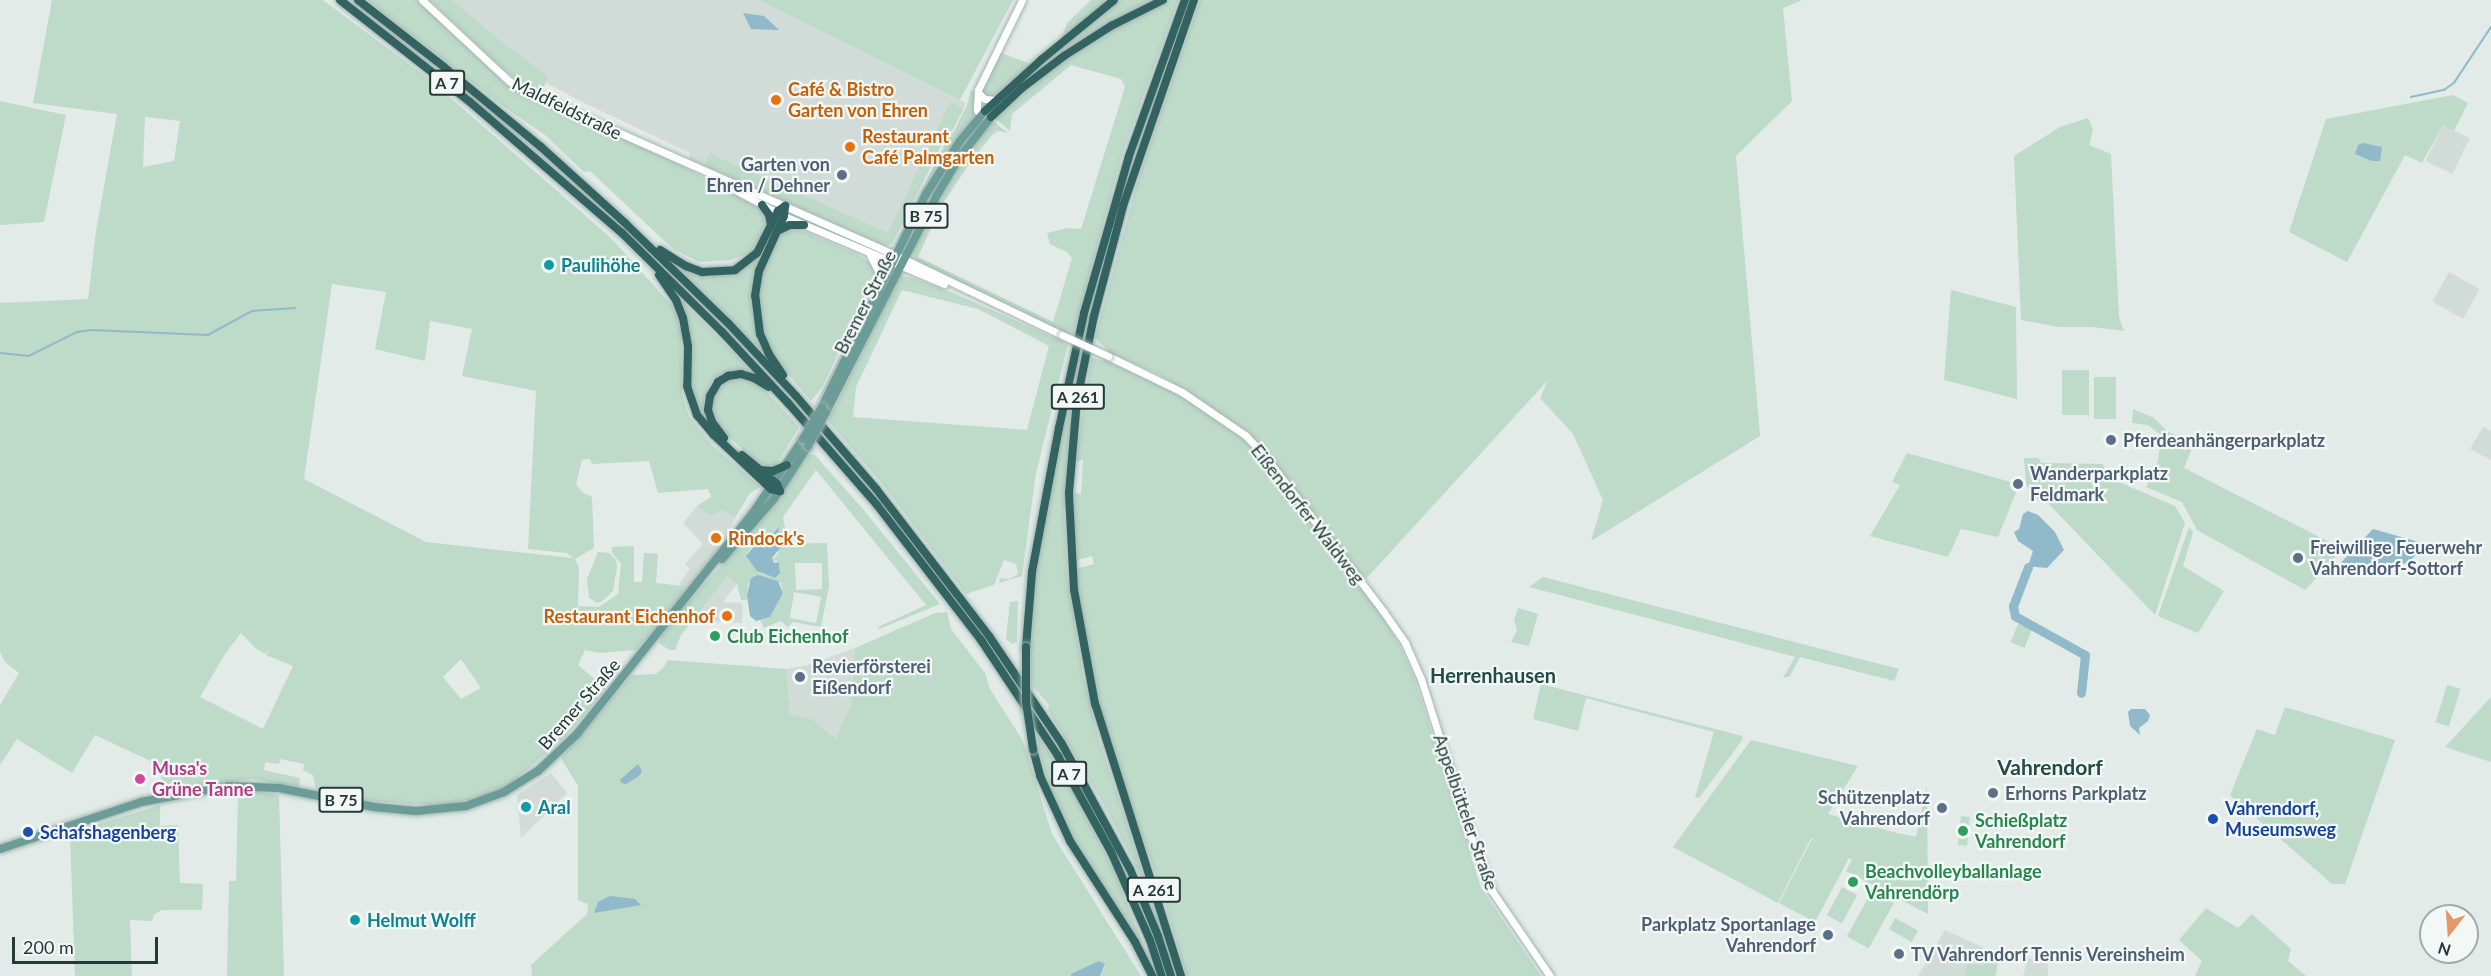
<!DOCTYPE html>
<meta charset="utf-8">
<style>
body{margin:0}
#map{position:relative;width:2491px;height:976px;overflow:hidden;background:#e2ebe8;font-family:Lato,sans-serif}
div>[style]{position:absolute}
.built>*{inset:0;background:#d1dbd8;transform-origin:0 0}
.green>*{inset:0;background:#bedac9;transform-origin:0 0}
.water>*{inset:0;background:#90b9ca}
.stream>*{height:1.5px;margin:-0.75px;padding:0 0.75px;transform-origin:0.75px;border-radius:0.75px;background:#90b9ca}
.river>*{height:9px;margin:-4.5px;padding:0 4.5px;transform-origin:4.5px;border-radius:4.5px;background:#90b9ca}
.roads{filter:drop-shadow(0 0 2px #a2b6b1) drop-shadow(0 0 2px #a2b6b1)}
.secondary>*{height:7px;margin:-3.5px;padding:0 3.5px;transform-origin:3.5px;border-radius:3.5px;background:#fff}
.primary>*{height:8px;margin:-4px;padding:0 4px;transform-origin:4px;border-radius:4px;background:#6c9c97}
.highway>*{height:8px;margin:-4px;padding:0 4px;transform-origin:4px;border-radius:4px;background:#336360}
.bridges{filter:drop-shadow(0 0 2px #a2b6b1) drop-shadow(0 0 2px #a2b6b1)}
.secondary-bridge>*{height:7px;margin:-3.5px;padding:0 3.5px;transform-origin:3.5px;border-radius:3.5px;background:#fff}
.primary-bridge>*{height:8px;margin:-4px;padding:0 4px;transform-origin:4px;border-radius:4px;background:#6c9c97}
.highway-bridge>*{height:8px;margin:-4px;padding:0 4px;transform-origin:4px;border-radius:4px;background:#336360}
.dots>*{width:16px;height:16px;translate:-50% -50%;box-sizing:border-box;border:3px solid #f3f8f6;border-radius:50%}
span{translate:-50% -50%;white-space:nowrap;text-align:center;line-height:1.15;-webkit-text-stroke:4.5px #f3f8f6;paint-order:stroke}
.shield-label span{padding:2px 4px;background:#f3f8f6;border:2px solid;border-radius:4px;-webkit-text-stroke-width:0}
.shield-label{font-size:16px;color:#243a38;font-weight:700}
.food-label{font-size:18px;color:#c56008;font-weight:700}
.left{translate:0 -50%;text-align:left}
.right{translate:-100% -50%;text-align:right}
.street-label{font-size:18px;color:#243a38}
.service-label{font-size:18px;color:#4e5e75;font-weight:700}
.culture-label{font-size:18px;color:#0d838f;font-weight:700}
.leisure-label{font-size:18px;color:#27864d;font-weight:700}
.hotel-label{font-size:18px;color:#b23c85;font-weight:700}
.transit-label{font-size:18px;color:#164399;font-weight:700}
.neighbourhood-label{font-size:20px;color:#224a46;font-weight:700}
.quarter-label{font-size:21px;color:#224a46;font-weight:700}
.north{position:absolute;left:2419px;top:904px;width:60px;height:60px;box-sizing:border-box;background:#f3f8f6;border:2px solid #a0acaa;border-radius:50%;rotate:197deg;font-size:16px;font-weight:700;line-height:24px;text-align:center;color:#243a38}
.north::after{content:'';display:block;margin:auto;width:21px;height:27px;background:#e49868;clip-path:polygon(50% 0,100% 100%,50% 72%,0 100%)}
.scale{position:absolute;left:12px;top:937px;width:146px;height:27px;box-sizing:border-box;border:3px solid #243a38;border-top:0;padding-left:8px;font-size:18px;line-height:21px;white-space:nowrap;color:#243a38;-webkit-text-stroke:4px #f3f8f6;paint-order:stroke}
</style>
<div id="map">
<div class="built">
<i style="clip-path:polygon(445px 0,759px 0,966px 103px,952px 131px,945px 138px,892px 244px,885px 246px,689px 159px,690px 153px,582px 102px,514px 66px)"></i>
<i style="left:2443px;top:125px;width:30px;height:40px;rotate:26deg"></i>
<i style="left:2449px;top:272px;width:35px;height:34px;rotate:29deg"></i>
<i style="clip-path:polygon(2483px 427px,2491px 431px,2491px 460px,2470px 449px)"></i>
<i style="clip-path:polygon(697px 506px,710px 516px,723px 510px,735px 518px,725px 540px,689px 587px,678px 585px,690px 569px,685px 564px,703px 544px,683px 523px)"></i>
<i style="clip-path:polygon(729px 573px,737px 584px,723px 602px,741px 603px,743px 607px,742px 623px,691px 620px)"></i>
<i style="clip-path:polygon(855px 648px,851px 704px,836px 739px,812px 719px,790px 714px,786px 669px,808px 665px)"></i>
<i style="clip-path:polygon(551px 773px,567px 793px,521px 838px,517px 795px)"></i>
<i style="clip-path:polygon(1945px 930px,1999px 955px,1996px 976px,1918px 976px)"></i>
<i style="clip-path:polygon(2028px 958px,2048px 964px,2048px 976px,2023px 976px)"></i>
</div>
<div class="green">
<i style="clip-path:polygon(evenodd,52px 0,323px 0,430px 80px,611px 238px,676px 310px,681px 332px,682px 394px,689px 417px,712px 445px,761px 487px,750px 493px,735px 518px,723px 510px,710px 516px,697px 506px,711px 497px,708px 489px,658px 493px,649px 461px,592px 464px,590px 459px,582px 460px,576px 484px,583px 493px,592px 497px,594px 548px,575px 559px,579px 567px,578px 606px,599px 607px,618px 594px,621px 564px,612px 553px,612px 547px,634px 546px,634px 582px,642px 582px,644px 553px,658px 554px,656px 583px,691px 587px,636px 650px,599px 653px,585px 650px,578px 665px,606px 689px,564px 738px,502px 791px,446px 806px,356px 800px,316px 790px,313px 775px,303px 770px,304px 764px,280px 759px,279px 764px,265px 762px,264px 770px,300px 778px,299px 787px,252px 779px,168px 790px,164px 785px,157px 764px,95px 735px,72px 773px,17px 739px,0 765px,0 705px,19px 673px,5px 662px,0 652px,0 303px,88px 299px,96px 231px,117px 114px,33px 103px,52px 0,145px 117px,180px 121px,174px 161px,143px 167px,145px 117px,52px 0,332px 284px,386px 292px,375px 349px,425px 361px,430px 321px,472px 329px,462px 376px,536px 391px,528px 549px,566px 553px,573px 558px,426px 542px,304px 479px,332px 284px,52px 0,241px 633px,255px 648px,265px 654px,269px 648px,266px 655px,293px 666px,263px 729px,200px 697px,225px 654px,241px 633px,52px 0,461px 659px,481px 688px,461px 699px,443px 677px,461px 659px)"></i>
<i style="clip-path:polygon(367px 0,418px 0,512px 88px,677px 163px,760px 208px,767px 225px,754px 252px,730px 260px,699px 262px,673px 249px,590px 171px,584px 172px,545px 135px,504px 107px)"></i>
<i style="clip-path:polygon(430px 0,452px 0,505px 45px,548px 76px,542px 93px,518px 81px,497px 64px)"></i>
<i style="clip-path:polygon(759px 0,1013px 0,960px 100px)"></i>
<i style="clip-path:polygon(1091px 0,1109px 0,1061px 40px,1067px 23px)"></i>
<i style="clip-path:polygon(1119px 0,1154px 0,1116px 20px,990px 111px,1043px 61px)"></i>
<i style="clip-path:polygon(1170px 0,1178px 0,1122px 154px,1073px 335px,1047px 325px,916px 261px,912px 251px,939px 196px,965px 155px,993px 121px,1008px 133px,998px 131px,992px 135px,970px 163px,941px 206px,918px 257px,1053px 322px,1072px 258px,1067px 252px,1050px 244px,1047px 233px,1067px 228px,1081px 229px,1125px 87px,1121px 79px,1071px 65px,1012px 114px,1010px 131px,995px 118px,1059px 63px,1115px 28px)"></i>
<i style="clip-path:polygon(1200px 0,1802px 0,1783px 8px,1792px 101px,1736px 156px,1760px 436px,1591px 541px,1603px 500px,1573px 434px,1540px 398px,1548px 380px,1364px 581px,1250px 435px,1188px 392px,1156px 373px,1112px 354px,1095px 338px,1138px 180px)"></i>
<i style="clip-path:polygon(999px 52px,1031px 64px,997px 96px,989px 98px,984px 95px,982px 88px)"></i>
<i style="clip-path:polygon(971px 90px,974px 90px,974px 118px,939px 166px,897px 244px,893px 248px,947px 139px,953px 133px,967px 105px)"></i>
<i style="clip-path:polygon(2453px 95px,2468px 103px,2454px 131px,2443px 125px,2422px 163px,2405px 155px,2347px 262px,2289px 232px,2326px 119px)"></i>
<i style="clip-path:polygon(0 101px,66px 115px,44px 222px,0 225px)"></i>
<i style="clip-path:polygon(950px 102px,964px 108px,952px 131px,945px 138px,892px 244px,885px 246px,706px 166px,706px 160px,712px 151px,713px 155px,888px 233px)"></i>
<i style="clip-path:polygon(2088px 118px,2093px 130px,2089px 145px,2111px 154px,2119px 317px,2124px 331px,2092px 327px,2059px 327px,2021px 320px,2014px 156px,2060px 127px)"></i>
<i style="clip-path:polygon(776px 220px,752px 295px,755px 327px,766px 356px,677px 266px,709px 276px,737px 273px,756px 259px)"></i>
<i style="clip-path:polygon(788px 229px,806px 232px,859px 255px,877px 269px,823px 386px,811px 401px,776px 360px,765px 339px,758px 295px,765px 262px,782px 233px)"></i>
<i style="clip-path:polygon(879px 276px,877px 286px,831px 381px,817px 402px)"></i>
<i style="clip-path:polygon(evenodd,900px 276px,910px 277px,953px 293px,1068px 344px,1036px 473px,1022px 576px,999px 583px,1000px 578px,1009px 579px,1018px 574px,1016px 564px,1004px 560px,994px 585px,966px 594px,880px 481px,828px 421px,900px 276px,902px 290px,978px 309px,1049px 346px,1027px 430px,853px 417px,856px 387px,902px 290px)"></i>
<i style="clip-path:polygon(1951px 290px,2016px 307px,2017px 399px,1944px 380px)"></i>
<i style="clip-path:polygon(674px 293px,753px 373px,739px 370px,727px 372px,713px 379px,704px 398px,705px 419px,691px 391px,690px 342px)"></i>
<i style="clip-path:polygon(1089px 309px,1068px 448px,1064px 512px,1067px 576px,1083px 674px,1098px 737px,1156px 913px,1132px 858px,1102px 801px,1048px 710px,1049px 705px,1031px 684px,1029px 631px,1036px 570px,1066px 406px)"></i>
<i style="clip-path:polygon(1091px 358px,1106px 361px,1163px 386px,1193px 403px,1250px 443px,1374px 603px,1400px 646px,1414px 677px,1481px 888px,1541px 976px,1186px 976px,1161px 888px,1114px 760px,1088px 661px,1081px 618px,1076px 569px,1094px 564px,1092px 556px,1074px 561px,1073px 493px,1081px 494px,1083px 459px,1075px 463px)"></i>
<i style="left:2062px;top:370px;width:27px;height:45px"></i>
<i style="left:2094px;top:377px;width:22px;height:42px"></i>
<i style="clip-path:polygon(733px 378px,748px 378px,761px 386px,799px 427px,775px 467px,762px 467px,719px 428px,711px 412px,710px 402px,719px 385px)"></i>
<i style="clip-path:polygon(2133px 409px,2154px 418px,2167px 431px,2193px 445px,2184px 468px,2343px 549px,2305px 590px,2197px 530px,2182px 502px,2146px 487px,2158px 461px,2161px 435px,2148px 425px,2132px 423px)"></i>
<i style="clip-path:polygon(1907px 453px,2018px 484px,2017px 490px,1998px 537px,1961px 529px,1948px 557px,1870px 536px,1900px 485px,1892px 482px)"></i>
<i style="clip-path:polygon(evenodd,814px 454px,863px 509px,940px 604px,879px 629px,878px 627px,926px 605px,816px 470px,783px 517px,788px 544px,827px 543px,829px 586px,821px 627px,793px 622px,788px 627px,781px 621px,764px 628px,760px 620px,770px 617px,783px 593px,781px 583px,758px 575px,748px 584px,747px 600px,741px 600px,737px 584px,727px 576px,681px 635px,675px 650px,669px 650px,659px 643px,661px 635px,681px 610px,762px 520px,808px 455px,814px 454px,778px 526px,778px 554px,772px 560px,779px 562px,780px 572px,775px 578px,762px 574px,747px 553px,763px 535px,771px 536px,778px 526px,814px 454px,795px 563px,822px 563px,822px 589px,796px 590px,795px 563px,814px 454px,794px 592px,821px 597px,816px 623px,790px 618px,794px 592px)"></i>
<i style="clip-path:polygon(2024px 458px,2038px 458px,2042px 463px,2103px 464px,2107px 477px,2175px 506px,2185px 523px,2155px 615px,2046px 501px,2039px 501px,2026px 485px)"></i>
<i style="clip-path:polygon(2189px 527px,2193px 532px,2183px 566px,2224px 591px,2198px 633px,2158px 616px)"></i>
<i style="clip-path:polygon(598px 552px,609px 553px,616px 560px,617px 567px,613px 591px,605px 599px,598px 603px,589px 598px,587px 579px)"></i>
<i style="clip-path:polygon(1543px 577px,1899px 669px,1894px 681px,1800px 657px,1790px 676px,1783px 678px,1795px 657px,1529px 587px)"></i>
<i style="clip-path:polygon(1018px 601px,1017px 642px,1012px 644px,1006px 639px,1010px 602px)"></i>
<i style="clip-path:polygon(1518px 608px,1538px 614px,1529px 646px,1511px 642px,1517px 630px,1514px 620px)"></i>
<i style="clip-path:polygon(947px 612px,951px 629px,985px 673px,990px 689px,1023px 741px,1052px 834px,1141px 976px,1100px 976px,1105px 966px,1099px 961px,1071px 976px,532px 976px,531px 965px,587px 914px,588px 904px,578px 900px,578px 786px,561px 758px,632px 675px,656px 674px,665px 666px,667px 660px,786px 669px,790px 714px,812px 719px,836px 739px,851px 704px,855px 648px,935px 613px)"></i>
<i style="left:2019px;top:622px;width:15px;height:22px;rotate:23deg"></i>
<i style="clip-path:polygon(1541px 684px,1742px 736px,1743px 739px,1699px 798px,1695px 797px,1714px 732px,1586px 698px,1578px 731px,1533px 719px)"></i>
<i style="left:2447px;top:685px;width:14px;height:39px;rotate:17deg"></i>
<i style="clip-path:polygon(2491px 697px,2491px 762px,2445px 747px)"></i>
<i style="clip-path:polygon(2285px 707px,2395px 740px,2345px 884px,2332px 884px,2230px 795px,2257px 729px,2275px 735px)"></i>
<i style="clip-path:polygon(1035px 730px,1075px 795px,1113px 869px,1156px 976px,1073px 839px,1048px 785px)"></i>
<i style="clip-path:polygon(1751px 740px,1858px 766px,1828px 814px,1893px 832px,1916px 837px,1927px 786px,1928px 914px,1846px 871px,1852px 860px,1849px 858px,1815px 922px,1779px 903px,1812px 839px,1825px 846px,1811px 838px,1778px 903px,1673px 847px)"></i>
<i style="clip-path:polygon(259px 792px,279px 795px,284px 976px,227px 976px,229px 881px,236px 881px,238px 794px,208px 798px,207px 793px)"></i>
<i style="clip-path:polygon(160px 805px,160px 826px,178px 825px,180px 883px,203px 884px,202px 910px,161px 910px,154px 915px,152px 921px,130px 920px,132px 976px,75px 976px,70px 833px)"></i>
<i style="left:1961px;top:816px;width:9px;height:29px;rotate:6deg"></i>
<i style="left:1842px;top:887px;width:17px;height:32px;rotate:28deg"></i>
<i style="left:1872px;top:891px;width:25px;height:52px;rotate:29deg"></i>
<i style="clip-path:polygon(2206px 908px,2238px 928px,2252px 914px,2291px 949px,2288px 961px,2306px 976px,2195px 976px,2202px 961px,2179px 940px)"></i>
<i style="left:1895px;top:918px;width:26px;height:13px;rotate:28deg"></i>
<i style="clip-path:polygon(1988px 960px,1997px 963px,1995px 976px,1964px 976px,1968px 963px,1983px 966px)"></i>
</div>
<div class="water">
<i style="clip-path:polygon(743px 13px,764px 16px,779px 30px,751px 29px)"></i>
<i style="clip-path:polygon(2363px 143px,2382px 147px,2380px 161px,2372px 161px,2355px 154px,2358px 145px)"></i>
<i style="clip-path:polygon(2028px 511px,2038px 515px,2055px 532px,2064px 550px,2047px 568px,2028px 566px,2033px 551px,2018px 541px,2014px 532px,2019px 529px,2023px 514px)"></i>
<i style="clip-path:polygon(779px 526px,777px 542px,781px 547px,772px 558px,774px 563px,779px 562px,780px 573px,775px 578px,757px 571px,746px 556px,763px 535px,771px 536px)"></i>
<i style="clip-path:polygon(2373px 529px,2426px 544px,2408px 563px,2330px 574px)"></i>
<i style="clip-path:polygon(758px 575px,778px 581px,783px 593px,770px 617px,756px 621px,750px 616px,747px 595px,751px 578px)"></i>
<i style="clip-path:polygon(2131px 709px,2145px 709px,2150px 715px,2148px 721px,2139px 728px,2140px 735px,2130px 726px,2128px 712px)"></i>
<i style="clip-path:polygon(638px 764px,642px 771px,639px 776px,626px 784px,621px 783px,620px 780px)"></i>
<i style="clip-path:polygon(610px 896px,635px 899px,641px 905px,594px 913px,598px 902px)"></i>
<i style="clip-path:polygon(1099px 961px,1105px 964px,1100px 976px,1071px 976px,1071px 974px)"></i>
</div>
<div class="stream">
<i style="left:2411px;top:97px;width:34px;rotate:-12deg"></i>
<i style="left:2444px;top:90px;width:12px;rotate:-35deg"></i>
<i style="left:2454px;top:83px;width:67px;rotate:-56.5deg"></i>
<i style="left:0;top:353px;width:29px;rotate:6deg"></i>
<i style="left:29px;top:356px;width:54px;rotate:-26.6deg"></i>
<i style="left:77px;top:332px;width:14px;rotate:-8deg"></i>
<i style="left:91px;top:330px;width:117px;rotate:2.4deg"></i>
<i style="left:208px;top:335px;width:50px;rotate:-28.6deg"></i>
<i style="left:252px;top:311px;width:43px;rotate:-4deg"></i>
</div>
<div class="river">
<i style="left:2028px;top:567px;width:42px;rotate:111deg"></i>
<i style="left:2013px;top:606px;width:10px;rotate:79deg"></i>
<i style="left:2015px;top:616px;width:80px;rotate:29.1deg"></i>
<i style="left:2085px;top:655px;width:38px;rotate:96deg"></i>
</div>
<div class="roads">
<div class="secondary">
<i style="left:422px;top:0;width:119px;rotate:43deg"></i>
<i style="left:509px;top:81px;width:17px;rotate:33deg"></i>
<i style="left:523px;top:90px;width:417px;rotate:23.9deg"></i>
<i style="left:904px;top:259px;width:175px;rotate:25.7deg"></i>
<i style="left:978px;top:93px;width:9px;rotate:41deg"></i>
<i style="left:985px;top:99px;width:11px;rotate:5deg"></i>
<i style="left:991px;top:117px;width:10px;rotate:-169deg"></i>
<i style="left:981px;top:115px;width:6px;rotate:-129deg"></i>
<i style="left:977px;top:110px;width:20px;rotate:-87deg"></i>
<i style="left:978px;top:90px;width:100px;rotate:-63.9deg"></i>
<i style="left:716px;top:180px;width:77px;rotate:27.9deg"></i>
<i style="left:784px;top:216px;width:174px;rotate:23deg"></i>
<i style="left:870px;top:255px;width:29px;rotate:63deg"></i>
<i style="left:1108px;top:356px;width:82px;rotate:25.9deg"></i>
<i style="left:1182px;top:392px;width:76px;rotate:34.3deg"></i>
<i style="left:1245px;top:435px;width:29px;rotate:46deg"></i>
<i style="left:1265px;top:456px;width:195px;rotate:52.7deg"></i>
<i style="left:1383px;top:611px;width:39px;rotate:55deg"></i>
<i style="left:1405px;top:643px;width:39px;rotate:66deg"></i>
<i style="left:1421px;top:679px;width:166px;rotate:72.4deg"></i>
<i style="left:1471px;top:837px;width:58px;rotate:68.7deg"></i>
<i style="left:1492px;top:891px;width:103px;rotate:55.7deg"></i>
</div>
<div class="primary">
<i style="left:822px;top:407px;width:237px;rotate:-64deg"></i>
<i style="left:926px;top:194px;width:63px;rotate:-57.3deg"></i>
<i style="left:960px;top:141px;width:39px;rotate:-50deg"></i>
<i style="left:826px;top:412px;width:244px;rotate:-62.9deg"></i>
<i style="left:937px;top:195px;width:43px;rotate:-59.3deg"></i>
<i style="left:959px;top:158px;width:52px;rotate:-52deg"></i>
<i style="left:722px;top:559px;width:78px;rotate:-49.2deg"></i>
<i style="left:773px;top:500px;width:64px;rotate:-57.1deg"></i>
<i style="left:0;top:849px;width:149px;rotate:-18.4deg"></i>
<i style="left:141px;top:802px;width:89px;rotate:-10.3deg"></i>
<i style="left:229px;top:786px;width:50px;rotate:2.3deg"></i>
<i style="left:279px;top:788px;width:97px;rotate:11.3deg"></i>
<i style="left:374px;top:807px;width:42px;rotate:5.4deg"></i>
<i style="left:416px;top:811px;width:50px;rotate:-5.7deg"></i>
<i style="left:466px;top:806px;width:40px;rotate:-20.2deg"></i>
<i style="left:504px;top:792px;width:40px;rotate:-32deg"></i>
<i style="left:538px;top:771px;width:54px;rotate:-43.5deg"></i>
<i style="left:577px;top:734px;width:286px;rotate:-51.5deg"></i>
<i style="left:755px;top:510px;width:86px;rotate:-55.9deg"></i>
</div>
<div class="highway">
<i style="left:340px;top:0;width:165px;rotate:38.1deg"></i>
<i style="left:470px;top:102px;width:201px;rotate:40.8deg"></i>
<i style="left:622px;top:233px;width:141px;rotate:44.7deg"></i>
<i style="left:722px;top:332px;width:97px;rotate:47.1deg"></i>
<i style="left:788px;top:403px;width:135px;rotate:48.9deg"></i>
<i style="left:877px;top:505px;width:170px;rotate:52.4deg"></i>
<i style="left:981px;top:640px;width:139px;rotate:56.4deg"></i>
<i style="left:1058px;top:756px;width:110px;rotate:61.1deg"></i>
<i style="left:1111px;top:852px;width:96px;rotate:66.1deg"></i>
<i style="left:1150px;top:940px;width:38px;rotate:72deg"></i>
<i style="left:358px;top:0;width:109px;rotate:37.9deg"></i>
<i style="left:444px;top:67px;width:126px;rotate:39.5deg"></i>
<i style="left:541px;top:147px;width:113px;rotate:42.1deg"></i>
<i style="left:625px;top:223px;width:144px;rotate:44.2deg"></i>
<i style="left:728px;top:323px;width:100px;rotate:47deg"></i>
<i style="left:796px;top:396px;width:124px;rotate:49.2deg"></i>
<i style="left:877px;top:490px;width:184px;rotate:52.5deg"></i>
<i style="left:989px;top:636px;width:130px;rotate:55.9deg"></i>
<i style="left:1062px;top:744px;width:142px;rotate:61.5deg"></i>
<i style="left:1130px;top:869px;width:73px;rotate:67.3deg"></i>
<i style="left:1158px;top:936px;width:42px;rotate:72deg"></i>
<i style="left:985px;top:111px;width:76px;rotate:-42.3deg"></i>
<i style="left:1041px;top:60px;width:94px;rotate:-39.4deg"></i>
<i style="left:991px;top:117px;width:42px;rotate:-43.1deg"></i>
<i style="left:1022px;top:88px;width:53px;rotate:-37.3deg"></i>
<i style="left:1064px;top:56px;width:56px;rotate:-32.6deg"></i>
<i style="left:1111px;top:26px;width:58px;rotate:-26.6deg"></i>
<i style="left:762px;top:205px;width:12px;rotate:55deg"></i>
<i style="left:769px;top:215px;width:10px;rotate:79deg"></i>
<i style="left:777px;top:231px;width:14px;rotate:-25deg"></i>
<i style="left:790px;top:225px;width:14px"></i>
<i style="left:660px;top:250px;width:31px;rotate:32deg"></i>
<i style="left:686px;top:266px;width:17px;rotate:21deg"></i>
<i style="left:702px;top:272px;width:33px;rotate:-3deg"></i>
<i style="left:735px;top:270px;width:28px;rotate:-38deg"></i>
<i style="left:757px;top:253px;width:47px;rotate:-63.4deg"></i>
<i style="left:778px;top:211px;width:9px;rotate:-36deg"></i>
<i style="left:659px;top:275px;width:30px;rotate:56deg"></i>
<i style="left:676px;top:300px;width:19px;rotate:69deg"></i>
<i style="left:683px;top:318px;width:29px;rotate:80deg"></i>
<i style="left:688px;top:347px;width:39px;rotate:91deg"></i>
<i style="left:687px;top:386px;width:31px;rotate:71deg"></i>
<i style="left:697px;top:415px;width:26px;rotate:50deg"></i>
<i style="left:714px;top:435px;width:79px;rotate:43.5deg"></i>
<i style="left:771px;top:489px;width:9px;rotate:13deg"></i>
<i style="left:783px;top:375px;width:25px;rotate:-124deg"></i>
<i style="left:769px;top:354px;width:22px;rotate:-114deg"></i>
<i style="left:760px;top:334px;width:38px;rotate:-97deg"></i>
<i style="left:755px;top:296px;width:25px;rotate:-81deg"></i>
<i style="left:759px;top:271px;width:60px;rotate:-65.6deg"></i>
<i style="left:784px;top:216px;width:10px;rotate:-84deg"></i>
<i style="left:724px;top:438px;width:20px;rotate:-127deg"></i>
<i style="left:712px;top:422px;width:13px;rotate:-108deg"></i>
<i style="left:708px;top:410px;width:14px;rotate:-82deg"></i>
<i style="left:710px;top:396px;width:16px;rotate:-60deg"></i>
<i style="left:718px;top:382px;width:12px;rotate:-31deg"></i>
<i style="left:728px;top:376px;width:13px;rotate:-9deg"></i>
<i style="left:741px;top:374px;width:14px;rotate:17deg"></i>
<i style="left:754px;top:378px;width:17px;rotate:31deg"></i>
<i style="left:742px;top:455px;width:45px;rotate:39.6deg"></i>
<i style="left:777px;top:484px;width:8px;rotate:67deg"></i>
<i style="left:759px;top:470px;width:14px;rotate:4deg"></i>
<i style="left:773px;top:471px;width:15px;rotate:-23deg"></i>
<i style="left:1026px;top:647px;width:75px;rotate:-85.4deg"></i>
<i style="left:1032px;top:572px;width:147px;rotate:-79.4deg"></i>
<i style="left:1059px;top:428px;width:118px;rotate:-77.7deg"></i>
<i style="left:1084px;top:313px;width:163px;rotate:-74deg"></i>
<i style="left:1129px;top:156px;width:166px;rotate:-70.3deg"></i>
<i style="left:1033px;top:749px;width:28px;rotate:75deg"></i>
<i style="left:1040px;top:776px;width:72px;rotate:65.2deg"></i>
<i style="left:1070px;top:841px;width:120px;rotate:57.2deg"></i>
<i style="left:1135px;top:942px;width:38px;rotate:63deg"></i>
<i style="left:1181px;top:976px;width:285px;rotate:-107.5deg"></i>
<i style="left:1095px;top:704px;width:116px;rotate:-100.4deg"></i>
<i style="left:1074px;top:590px;width:97px;rotate:-93deg"></i>
<i style="left:1069px;top:493px;width:93px;rotate:-85.1deg"></i>
<i style="left:1077px;top:400px;width:86px;rotate:-78.6deg"></i>
<i style="left:1094px;top:316px;width:114px;rotate:-75.2deg"></i>
<i style="left:1123px;top:206px;width:218px;rotate:-71deg"></i>
</div>
</div>
<div class="bridges">
<div class="secondary-bridge">
<i style="left:1062px;top:335px;width:51px;rotate:24.5deg"></i>
</div>
<div class="primary-bridge">
<i style="left:803px;top:439px;width:37px;rotate:-59deg"></i>
<i style="left:808px;top:446px;width:38px;rotate:-62deg"></i>
</div>
<div class="highway-bridge">
<i style="left:1026px;top:647px;width:55px;rotate:90deg"></i>
<i style="left:1026px;top:702px;width:48px;rotate:81.5deg"></i>
</div>
</div>
<div class="dots">
<i style="left:776px;top:100px;background:#e8710a"></i>
<i style="left:850px;top:147px;background:#e8710a"></i>
<i style="left:842px;top:175px;background:#5c6f8a"></i>
<i style="left:549px;top:265px;background:#0f9aa8"></i>
<i style="left:2111px;top:440px;background:#5c6f8a"></i>
<i style="left:2018px;top:484px;background:#5c6f8a"></i>
<i style="left:716px;top:538px;background:#e8710a"></i>
<i style="left:2298px;top:558px;background:#5c6f8a"></i>
<i style="left:727px;top:616px;background:#e8710a"></i>
<i style="left:715px;top:636px;background:#2e9e5b"></i>
<i style="left:800px;top:677px;background:#5c6f8a"></i>
<i style="left:140px;top:779px;background:#d1479c"></i>
<i style="left:1993px;top:793px;background:#5c6f8a"></i>
<i style="left:526px;top:807px;background:#0f9aa8"></i>
<i style="left:1942px;top:808px;background:#5c6f8a"></i>
<i style="left:2213px;top:819px;background:#1a4fb4"></i>
<i style="left:1963px;top:831px;background:#2e9e5b"></i>
<i style="left:28px;top:832px;background:#1a4fb4"></i>
<i style="left:1853px;top:882px;background:#2e9e5b"></i>
<i style="left:355px;top:920px;background:#0f9aa8"></i>
<i style="left:1828px;top:935px;background:#5c6f8a"></i>
<i style="left:1899px;top:954px;background:#5c6f8a"></i>
</div>
<div class="shield-label">
<span style="left:447px;top:83px">A 7</span>
<span style="left:926px;top:216px">B 75</span>
<span style="left:1078px;top:397px">A 261</span>
<span style="left:1069px;top:774px">A 7</span>
<span style="left:341px;top:800px">B 75</span>
<span style="left:1154px;top:890px">A 261</span>
</div>
<div class="food-label">
<span class="left" style="left:788px;top:100px">Café &amp; Bistro<br>Garten von Ehren</span>
<span class="left" style="left:862px;top:147px">Restaurant<br>Café Palmgarten</span>
<span class="left" style="left:728px;top:538px">Rindock's</span>
<span class="right" style="left:715px;top:616px">Restaurant Eichenhof</span>
</div>
<div class="street-label">
<span style="left:567px;top:108px;rotate:26deg">Maldfeldstraße</span>
<span style="left:865px;top:302px;rotate:-63deg">Bremer Straße</span>
<span style="left:1308px;top:514px;rotate:52deg">Eißendorfer Waldweg</span>
<span style="left:579px;top:704px;rotate:-49deg">Bremer Straße</span>
<span style="left:1466px;top:812px;rotate:71deg">Appelbütteler Straße</span>
</div>
<div class="service-label">
<span class="right" style="left:830px;top:175px">Garten von<br>Ehren / Dehner</span>
<span class="left" style="left:2123px;top:440px">Pferdeanhängerparkplatz</span>
<span class="left" style="left:2030px;top:484px">Wanderparkplatz<br>Feldmark</span>
<span class="left" style="left:2310px;top:558px">Freiwillige Feuerwehr<br>Vahrendorf-Sottorf</span>
<span class="left" style="left:812px;top:677px">Revierförsterei<br>Eißendorf</span>
<span class="left" style="left:2005px;top:793px">Erhorns Parkplatz</span>
<span class="right" style="left:1930px;top:808px">Schützenplatz<br>Vahrendorf</span>
<span class="right" style="left:1816px;top:935px">Parkplatz Sportanlage<br>Vahrendorf</span>
<span class="left" style="left:1911px;top:954px">TV Vahrendorf Tennis Vereinsheim</span>
</div>
<div class="culture-label">
<span class="left" style="left:561px;top:265px">Paulihöhe</span>
<span class="left" style="left:538px;top:807px">Aral</span>
<span class="left" style="left:367px;top:920px">Helmut Wolff</span>
</div>
<div class="leisure-label">
<span class="left" style="left:727px;top:636px">Club Eichenhof</span>
<span class="left" style="left:1975px;top:831px">Schießplatz<br>Vahrendorf</span>
<span class="left" style="left:1865px;top:882px">Beachvolleyballanlage<br>Vahrendörp</span>
</div>
<div class="hotel-label">
<span class="left" style="left:152px;top:779px">Musa's<br>Grüne Tanne</span>
</div>
<div class="transit-label">
<span class="left" style="left:2225px;top:819px">Vahrendorf,<br>Museumsweg</span>
<span class="left" style="left:40px;top:832px">Schafshagenberg</span>
</div>
<div class="neighbourhood-label">
<span style="left:1493px;top:675px">Herrenhausen</span>
</div>
<div class="quarter-label">
<span style="left:2050px;top:767px">Vahrendorf</span>
</div>
<div class="north">N</div>
<div class="scale">200 m</div>
</div>
